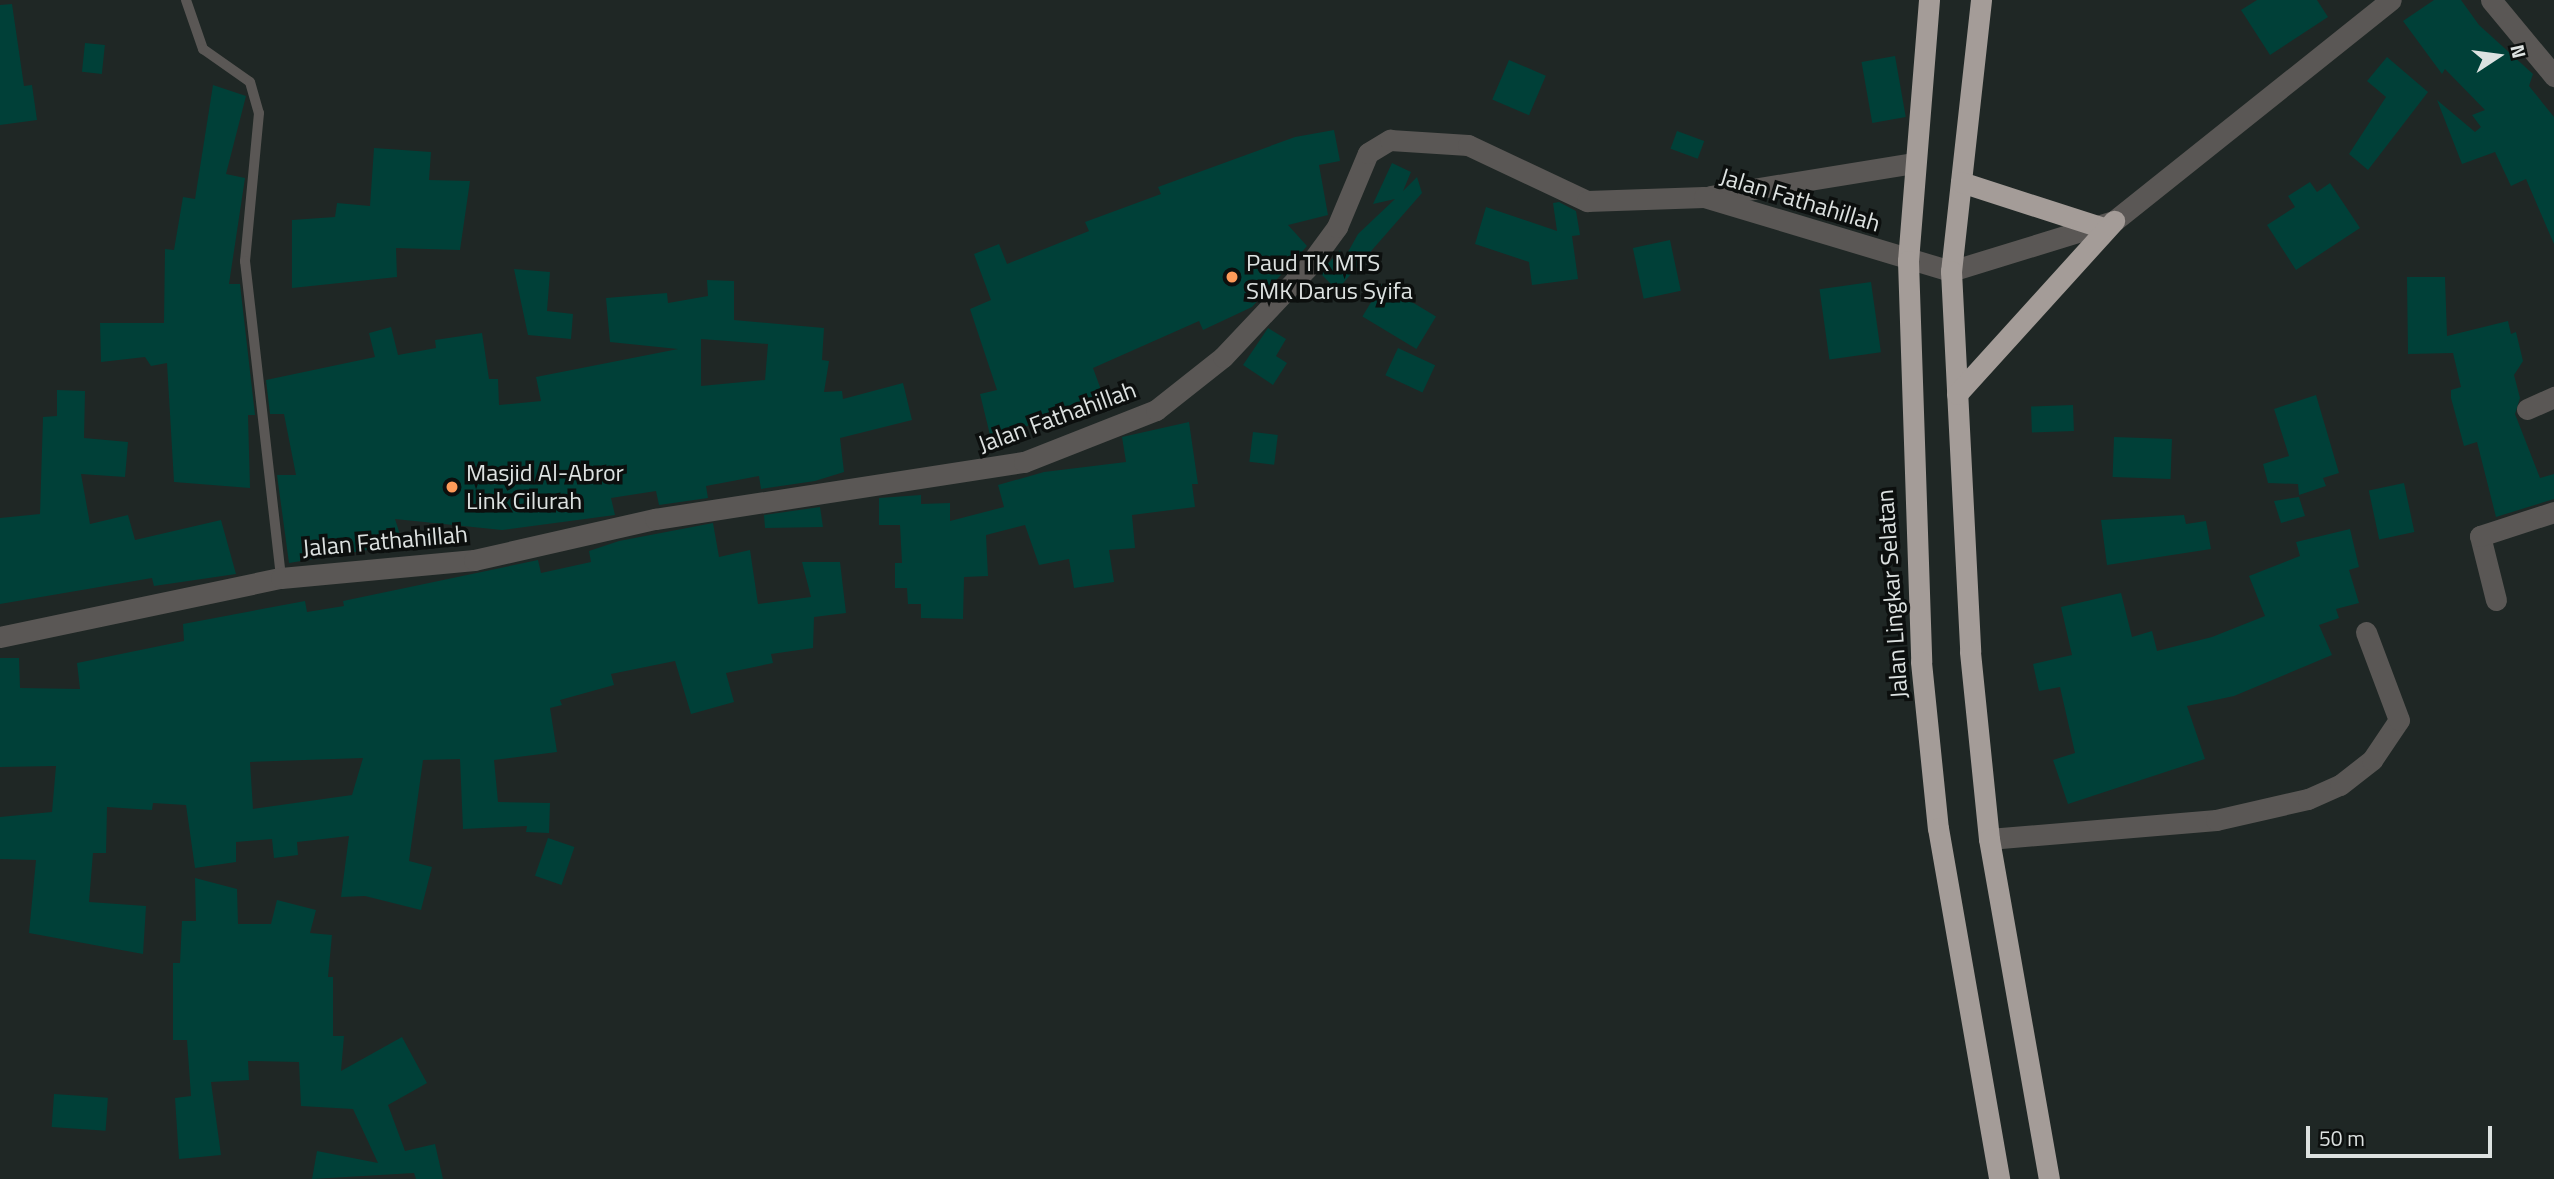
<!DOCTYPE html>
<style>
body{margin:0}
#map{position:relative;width:2554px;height:1179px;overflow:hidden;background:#1f2725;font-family:"Titillium Web",sans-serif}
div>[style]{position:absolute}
.building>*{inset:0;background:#004038;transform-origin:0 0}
.lane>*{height:10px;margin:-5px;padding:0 5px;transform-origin:5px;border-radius:5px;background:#5a5755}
.street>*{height:21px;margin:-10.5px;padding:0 10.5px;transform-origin:10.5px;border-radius:10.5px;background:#5a5755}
.highway>*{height:21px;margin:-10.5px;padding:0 10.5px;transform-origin:10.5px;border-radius:10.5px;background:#a49c98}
.dots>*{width:19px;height:19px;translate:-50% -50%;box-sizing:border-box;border:4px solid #0c0f0e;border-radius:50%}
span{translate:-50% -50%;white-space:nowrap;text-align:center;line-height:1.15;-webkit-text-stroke:7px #0c0f0e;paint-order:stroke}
.street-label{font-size:24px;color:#dde2e1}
.poi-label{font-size:24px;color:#dde2e1}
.left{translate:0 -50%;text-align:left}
.north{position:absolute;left:2463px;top:21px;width:70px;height:70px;-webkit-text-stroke:5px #0c0f0e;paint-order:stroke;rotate:77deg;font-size:19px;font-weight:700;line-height:28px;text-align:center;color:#dde2e1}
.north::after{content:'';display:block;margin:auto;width:24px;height:32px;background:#dde2e1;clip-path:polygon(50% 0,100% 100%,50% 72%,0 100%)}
.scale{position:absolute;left:2306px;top:1126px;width:186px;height:32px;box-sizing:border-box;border:4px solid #dde2e1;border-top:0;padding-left:9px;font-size:21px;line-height:24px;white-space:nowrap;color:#dde2e1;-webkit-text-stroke:5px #0c0f0e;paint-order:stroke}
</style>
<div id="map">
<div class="building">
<i style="clip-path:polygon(2257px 0,2317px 0,2328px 17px,2270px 55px,2241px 10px)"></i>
<i style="clip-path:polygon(2434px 0,2461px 0,2479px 25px,2533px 74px,2529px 86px,2554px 117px,2554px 244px,2526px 179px,2511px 186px,2495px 152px,2462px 164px,2437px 100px,2475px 132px,2481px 127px,2472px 115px,2485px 110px,2445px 69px,2442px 74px,2403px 21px)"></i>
<i style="clip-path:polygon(12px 4px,24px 86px,32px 85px,37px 120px,0 125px,0 5px)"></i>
<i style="left:85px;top:43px;width:20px;height:29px;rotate:6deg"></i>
<i style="left:1895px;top:56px;width:62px;height:34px;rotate:80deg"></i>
<i style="clip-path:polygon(2387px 57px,2428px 92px,2368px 170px,2349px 154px,2386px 97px,2367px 81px)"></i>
<i style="left:1509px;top:60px;width:40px;height:43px;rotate:23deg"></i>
<i style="clip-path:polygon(213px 85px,246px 96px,226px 174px,245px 178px,229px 284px,240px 284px,255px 415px,248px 415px,250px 488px,174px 482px,167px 363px,151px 366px,145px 357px,101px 362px,100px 323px,164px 323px,165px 249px,174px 250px,183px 197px,195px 199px)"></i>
<i style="clip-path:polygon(1334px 130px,1340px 161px,1319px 165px,1328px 215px,1288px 225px,1307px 246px,1252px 307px,1203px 330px,1199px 321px,1093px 368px,1104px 398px,991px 439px,980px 394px,997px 390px,970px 309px,991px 300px,974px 254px,999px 244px,1007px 264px,1089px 231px,1085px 222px,1161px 194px,1158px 187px,1295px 137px)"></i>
<i style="left:1677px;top:131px;width:29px;height:19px;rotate:20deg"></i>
<i style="clip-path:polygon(374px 148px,431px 152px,429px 180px,470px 181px,460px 250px,396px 248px,397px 277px,292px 288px,292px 220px,335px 217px,337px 203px,370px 206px)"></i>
<i style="clip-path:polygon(1392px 163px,1411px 172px,1403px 191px,1417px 177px,1422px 193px,1337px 290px,1320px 273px,1340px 250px,1343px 261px,1358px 234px,1395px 199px,1373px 204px)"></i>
<i style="clip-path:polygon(2310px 182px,2317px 192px,2330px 183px,2360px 228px,2296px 270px,2267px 225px,2295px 207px,2288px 196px)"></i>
<i style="clip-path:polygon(1559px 202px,1576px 211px,1580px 235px,1572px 236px,1578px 279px,1532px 285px,1529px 262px,1475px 244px,1486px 207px,1557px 231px,1553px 203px)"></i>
<i style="left:1670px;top:240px;width:52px;height:38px;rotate:78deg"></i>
<i style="clip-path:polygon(514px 269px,550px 272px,547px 311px,573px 314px,571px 339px,528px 335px)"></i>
<i style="clip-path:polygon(2407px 277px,2445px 277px,2447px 336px,2508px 321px,2511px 334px,2516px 332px,2523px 361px,2514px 375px,2520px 398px,2515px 414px,2540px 478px,2554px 474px,2554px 499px,2496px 517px,2477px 442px,2464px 446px,2451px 398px,2451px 390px,2461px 387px,2453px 353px,2408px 354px)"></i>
<i style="clip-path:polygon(evenodd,707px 280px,734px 281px,734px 320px,824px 328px,822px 360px,829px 361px,824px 392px,842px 391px,843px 399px,903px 383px,912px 420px,840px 438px,844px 472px,815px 481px,761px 489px,759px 476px,706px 486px,708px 498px,659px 505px,656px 491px,611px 498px,615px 515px,502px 530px,395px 519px,403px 544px,289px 563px,277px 475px,296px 475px,284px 414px,270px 414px,266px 380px,375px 357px,369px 333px,391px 327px,398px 355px,436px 348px,435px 340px,482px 333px,489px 379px,498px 379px,499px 405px,541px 401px,536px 377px,678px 349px,610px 342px,606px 298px,667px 293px,668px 303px,708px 296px,707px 280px,701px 339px,768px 344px,765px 380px,701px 386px,701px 339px)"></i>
<i style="left:1871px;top:282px;width:71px;height:52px;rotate:82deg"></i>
<i style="left:1382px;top:284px;width:63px;height:38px;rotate:31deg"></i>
<i style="clip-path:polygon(1268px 328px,1286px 339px,1276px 356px,1287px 363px,1273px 385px,1243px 365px)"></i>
<i style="left:1398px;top:348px;width:41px;height:30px;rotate:25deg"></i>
<i style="clip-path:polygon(57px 390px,85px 391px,84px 438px,128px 442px,125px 477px,81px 474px,90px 524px,128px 515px,135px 540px,221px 520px,236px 574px,154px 586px,152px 578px,0 604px,0 518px,40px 514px,43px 417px,57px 416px)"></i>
<i style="clip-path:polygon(2316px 395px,2339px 473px,2323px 478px,2326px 486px,2299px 495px,2298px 484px,2268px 483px,2263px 464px,2289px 456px,2274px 409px)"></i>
<i style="left:2073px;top:405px;width:26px;height:42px;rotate:88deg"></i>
<i style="clip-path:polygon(1189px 422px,1198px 484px,1192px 484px,1195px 507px,1132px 515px,1135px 548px,1109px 550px,1114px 582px,1074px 588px,1069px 559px,1039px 565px,1025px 525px,986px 535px,988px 576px,964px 577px,963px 619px,921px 618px,921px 604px,908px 604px,907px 588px,895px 588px,895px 563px,902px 563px,900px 525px,879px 525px,879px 498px,921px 495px,921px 504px,950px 503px,950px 521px,1004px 507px,998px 485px,1044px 472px,1126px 462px,1122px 437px)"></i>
<i style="left:1253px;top:432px;width:25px;height:30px;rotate:7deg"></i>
<i style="left:2114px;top:437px;width:58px;height:40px;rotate:2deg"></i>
<i style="left:2404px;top:483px;width:50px;height:36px;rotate:78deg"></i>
<i style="clip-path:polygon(2299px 497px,2305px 516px,2281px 523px,2274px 501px)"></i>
<i style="clip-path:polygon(820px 507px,823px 527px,765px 528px,764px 515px)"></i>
<i style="clip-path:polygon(2184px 515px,2186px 524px,2206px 521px,2211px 549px,2107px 565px,2101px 520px)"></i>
<i style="clip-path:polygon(evenodd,713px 523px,719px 557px,750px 550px,758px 604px,811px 597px,802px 562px,840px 562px,846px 613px,814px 617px,813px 648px,771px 654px,773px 663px,726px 673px,734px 702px,691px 714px,675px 661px,611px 674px,614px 685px,560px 700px,562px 705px,550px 708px,557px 752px,494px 760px,498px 802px,550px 803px,549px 833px,526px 832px,527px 826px,463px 829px,460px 759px,423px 760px,409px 861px,432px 867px,421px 910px,365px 896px,341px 897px,349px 836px,297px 842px,298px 855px,274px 858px,272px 839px,236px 842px,236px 862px,195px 868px,186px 805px,153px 803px,152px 810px,107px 807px,106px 853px,93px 853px,89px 902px,146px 906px,143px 954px,29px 933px,36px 860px,0 859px,0 817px,52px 812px,56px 766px,0 767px,0 658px,19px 658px,20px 688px,80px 689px,77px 663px,184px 641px,183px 624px,305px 601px,307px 612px,344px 606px,343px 601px,538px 560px,541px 573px,591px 562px,589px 551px,619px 541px,713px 523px,363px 758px,352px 795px,253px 809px,250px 762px,363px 758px)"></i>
<i style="clip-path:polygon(2350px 529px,2359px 567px,2349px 570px,2359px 603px,2336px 609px,2339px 618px,2319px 625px,2332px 655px,2234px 696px,2187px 706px,2205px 759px,2068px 804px,2053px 760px,2075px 753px,2060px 687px,2039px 691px,2033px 664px,2072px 655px,2061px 607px,2121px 593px,2132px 637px,2152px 631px,2157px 651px,2212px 637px,2265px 616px,2249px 576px,2300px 556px,2296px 542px)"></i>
<i style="left:548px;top:838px;width:28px;height:40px;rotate:19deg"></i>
<i style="clip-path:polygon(195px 878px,237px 889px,238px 924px,271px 924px,277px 900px,316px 910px,310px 933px,332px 935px,328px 977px,333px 977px,333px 1036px,344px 1036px,341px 1071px,402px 1037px,427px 1083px,388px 1105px,405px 1151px,435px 1144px,443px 1179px,416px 1179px,414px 1173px,312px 1179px,317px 1151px,378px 1163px,353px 1109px,301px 1106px,299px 1062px,248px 1061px,249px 1080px,211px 1082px,221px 1155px,179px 1159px,175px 1098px,191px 1096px,187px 1040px,173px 1040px,173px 963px,180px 963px,182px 921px,196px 921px)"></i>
<i style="left:54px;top:1094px;width:54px;height:33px;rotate:4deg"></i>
</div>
<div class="lane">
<i style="left:186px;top:0;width:52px;rotate:70.9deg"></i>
<i style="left:203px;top:49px;width:57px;rotate:35.1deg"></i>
<i style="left:250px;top:82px;width:32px;rotate:74deg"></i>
<i style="left:259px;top:113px;width:149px;rotate:95.4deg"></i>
<i style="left:245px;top:261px;width:319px;rotate:83.5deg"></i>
</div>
<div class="street">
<i style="left:2491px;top:0;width:99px;rotate:50.3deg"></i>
<i style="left:1710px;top:196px;width:207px;rotate:-9.2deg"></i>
<i style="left:2527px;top:409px;width:30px;rotate:-24deg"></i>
<i style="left:2496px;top:600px;width:66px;rotate:-104deg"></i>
<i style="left:2480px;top:536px;width:78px;rotate:-18deg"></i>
<i style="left:0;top:637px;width:287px;rotate:-11.9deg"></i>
<i style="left:281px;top:578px;width:194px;rotate:-5.3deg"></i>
<i style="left:474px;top:560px;width:186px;rotate:-12.8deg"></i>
<i style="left:655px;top:519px;width:373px;rotate:-8.8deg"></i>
<i style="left:1024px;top:462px;width:142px;rotate:-21.5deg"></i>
<i style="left:1156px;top:410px;width:85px;rotate:-38.3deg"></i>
<i style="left:1223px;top:357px;width:122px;rotate:-46.7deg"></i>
<i style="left:1307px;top:268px;width:51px;rotate:-53.8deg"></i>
<i style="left:1337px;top:227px;width:80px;rotate:-67.3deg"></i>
<i style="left:1368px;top:153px;width:26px;rotate:-31deg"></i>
<i style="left:1390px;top:140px;width:78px;rotate:3.7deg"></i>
<i style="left:1468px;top:145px;width:132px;rotate:25.2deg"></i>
<i style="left:1587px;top:201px;width:117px;rotate:-2deg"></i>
<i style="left:1704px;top:197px;width:258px;rotate:16.7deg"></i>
<i style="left:1951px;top:271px;width:170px;rotate:-17.1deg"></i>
<i style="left:2114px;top:221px;width:354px;rotate:-38.6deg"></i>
<i style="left:1989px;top:839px;width:228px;rotate:-4.8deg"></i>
<i style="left:2216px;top:820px;width:94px;rotate:-12.9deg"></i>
<i style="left:2308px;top:799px;width:35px;rotate:-24deg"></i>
<i style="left:2340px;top:785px;width:41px;rotate:-38deg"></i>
<i style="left:2372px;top:760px;width:48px;rotate:-56deg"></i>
<i style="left:2399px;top:720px;width:94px;rotate:-110.6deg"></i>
</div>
<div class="highway">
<i style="left:1929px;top:0;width:262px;rotate:94.6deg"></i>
<i style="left:1908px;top:261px;width:401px;rotate:88.1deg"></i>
<i style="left:1921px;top:662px;width:167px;rotate:84.2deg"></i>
<i style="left:1938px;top:828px;width:356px;rotate:80.1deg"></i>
<i style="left:1981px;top:0;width:273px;rotate:96.3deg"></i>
<i style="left:1951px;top:271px;width:381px;rotate:87.1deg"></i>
<i style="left:1970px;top:652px;width:188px;rotate:84.2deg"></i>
<i style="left:1989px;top:839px;width:345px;rotate:80deg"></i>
<i style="left:1961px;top:182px;width:149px;rotate:17.9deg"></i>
<i style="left:1957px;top:394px;width:234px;rotate:-47.8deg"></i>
</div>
<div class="dots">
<i style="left:1232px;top:277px;background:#fe9b59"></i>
<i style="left:452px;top:487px;background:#fe9b59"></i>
</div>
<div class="street-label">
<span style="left:1800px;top:200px;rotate:17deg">Jalan Fathahillah</span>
<span style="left:1057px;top:417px;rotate:-20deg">Jalan Fathahillah</span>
<span style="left:385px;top:541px;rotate:-5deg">Jalan Fathahillah</span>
<span style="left:1892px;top:594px;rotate:-94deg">Jalan Lingkar Selatan</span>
</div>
<div class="poi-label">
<span class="left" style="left:1246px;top:277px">Paud TK MTS<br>SMK Darus Syifa</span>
<span class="left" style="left:466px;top:487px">Masjid Al-Abror<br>Link Cilurah</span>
</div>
<div class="north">N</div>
<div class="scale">50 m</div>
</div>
